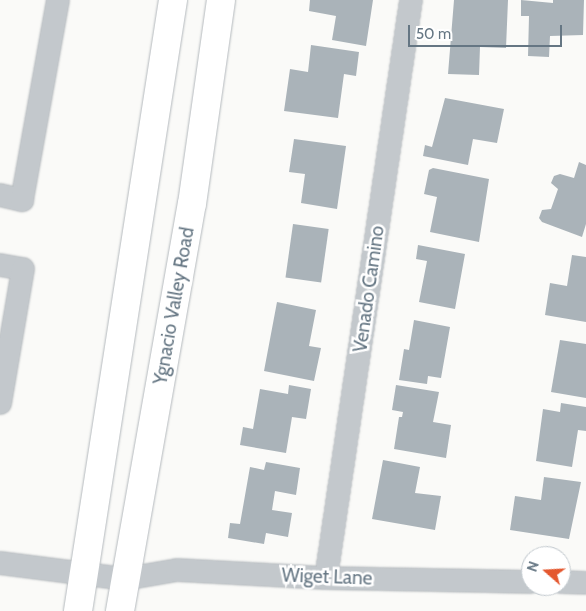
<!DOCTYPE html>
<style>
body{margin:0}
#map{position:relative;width:586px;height:611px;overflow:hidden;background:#fafaf8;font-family:Cabin,sans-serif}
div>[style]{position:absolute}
.building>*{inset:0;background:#aab3b9;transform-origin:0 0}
.roads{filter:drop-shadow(0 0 1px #b4b9bd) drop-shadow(0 0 1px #b4b9bd)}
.minor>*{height:22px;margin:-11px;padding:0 11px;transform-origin:11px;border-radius:11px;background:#c3c8cc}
.highway>*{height:28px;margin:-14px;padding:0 14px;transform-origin:14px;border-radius:14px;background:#fff}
span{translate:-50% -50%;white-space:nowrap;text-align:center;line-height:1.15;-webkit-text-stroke:5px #fff;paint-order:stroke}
.street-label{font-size:19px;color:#657683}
.north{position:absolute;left:521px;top:546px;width:50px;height:50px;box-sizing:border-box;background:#fff;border:1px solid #c1c8cd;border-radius:50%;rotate:289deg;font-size:14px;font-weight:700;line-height:20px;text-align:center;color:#657683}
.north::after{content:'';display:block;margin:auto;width:18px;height:22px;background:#e4572e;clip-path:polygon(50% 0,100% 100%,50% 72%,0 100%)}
.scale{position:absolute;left:408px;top:25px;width:154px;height:22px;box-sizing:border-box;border:2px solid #657683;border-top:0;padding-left:6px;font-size:15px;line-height:18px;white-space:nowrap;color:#657683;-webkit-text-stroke:4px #fff;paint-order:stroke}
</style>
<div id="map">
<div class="building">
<i style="clip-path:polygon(310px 0,373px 0,366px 46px,332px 40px,336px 16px,309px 11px)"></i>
<i style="clip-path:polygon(454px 0,508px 0,506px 48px,480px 47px,479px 75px,448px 74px)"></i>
<i style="clip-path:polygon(521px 0,553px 3px,553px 0,584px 0,583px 35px,550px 36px,549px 57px,528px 56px,529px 16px,521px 16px)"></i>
<i style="clip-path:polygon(311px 45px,359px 52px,356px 76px,344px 74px,338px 118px,284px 111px,290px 69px,308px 72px)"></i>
<i style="clip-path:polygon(445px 98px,504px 109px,497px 143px,473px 139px,468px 165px,423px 156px,425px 145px,432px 147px)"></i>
<i style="clip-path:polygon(294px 139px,346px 146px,337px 209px,301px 203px,305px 174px,289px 172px)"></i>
<i style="clip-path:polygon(579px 162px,586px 165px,586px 224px,582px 237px,542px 222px,539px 218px,542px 210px,551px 209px,558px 189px,551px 183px,554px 176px,560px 174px,574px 178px)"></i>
<i style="clip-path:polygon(433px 168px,489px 179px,479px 242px,430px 232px,437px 197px,424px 194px,429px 170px)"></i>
<i style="left:293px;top:224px;width:36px;height:54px;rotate:8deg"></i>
<i style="clip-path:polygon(418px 245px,465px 254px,455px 309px,419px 302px,427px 261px,416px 259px)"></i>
<i style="clip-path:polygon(572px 255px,586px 257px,586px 322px,545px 315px,550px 283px,567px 286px)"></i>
<i style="clip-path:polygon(277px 302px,316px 310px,309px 346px,321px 348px,314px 381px,264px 371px)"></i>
<i style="clip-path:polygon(414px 320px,450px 327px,441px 378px,428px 376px,427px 384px,399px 380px,404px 349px,409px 350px)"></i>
<i style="clip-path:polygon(560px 340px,586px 344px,586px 398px,551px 392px)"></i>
<i style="clip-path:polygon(289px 385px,311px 389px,306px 419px,292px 417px,286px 453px,240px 445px,243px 427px,253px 429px,260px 389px,288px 394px)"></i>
<i style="clip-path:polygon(396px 385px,439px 392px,433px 422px,451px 425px,446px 458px,394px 449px,399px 417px,402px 417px,403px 412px,392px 410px)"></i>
<i style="clip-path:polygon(561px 403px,586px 407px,586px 431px,578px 430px,572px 467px,536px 461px,543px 409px,560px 412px)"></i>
<i style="clip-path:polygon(383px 460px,420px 467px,415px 493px,441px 496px,435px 530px,372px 519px)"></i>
<i style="clip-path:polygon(266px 462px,300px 468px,296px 495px,275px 491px,272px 510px,292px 513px,288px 537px,266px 533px,264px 544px,228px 538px,230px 523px,240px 524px,250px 467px,264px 470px)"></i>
<i style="clip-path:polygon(544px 477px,581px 482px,569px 539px,510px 530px,515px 496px,541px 500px)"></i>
</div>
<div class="roads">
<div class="minor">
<i style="left:0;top:195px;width:23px;rotate:13deg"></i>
<i style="left:22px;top:200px;width:203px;rotate:-79.8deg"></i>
<i style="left:0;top:265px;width:23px;rotate:10deg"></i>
<i style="left:23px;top:269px;width:136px;rotate:99.7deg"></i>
<i style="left:0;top:563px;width:126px;rotate:7.3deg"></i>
<i style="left:125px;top:579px;width:53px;rotate:-9.8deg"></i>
<i style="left:177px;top:570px;width:149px;rotate:3.1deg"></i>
<i style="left:326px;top:578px;width:205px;rotate:1.1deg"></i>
<i style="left:326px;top:578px;width:584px;rotate:-81.63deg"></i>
<i style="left:561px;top:582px;width:25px;rotate:2deg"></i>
</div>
<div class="highway">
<i style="left:78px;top:611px;width:618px;rotate:-81.16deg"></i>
<i style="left:120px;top:611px;width:413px;rotate:-80deg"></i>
<i style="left:192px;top:204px;width:206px;rotate:-81.9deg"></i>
</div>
</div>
<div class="street-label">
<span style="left:369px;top:289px;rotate:-82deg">Venado Camino</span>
<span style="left:174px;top:306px;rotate:-80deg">Ygnacio Valley Road</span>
<span style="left:327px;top:577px;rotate:2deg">Wiget Lane</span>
</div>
<div class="north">N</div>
<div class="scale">50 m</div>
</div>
